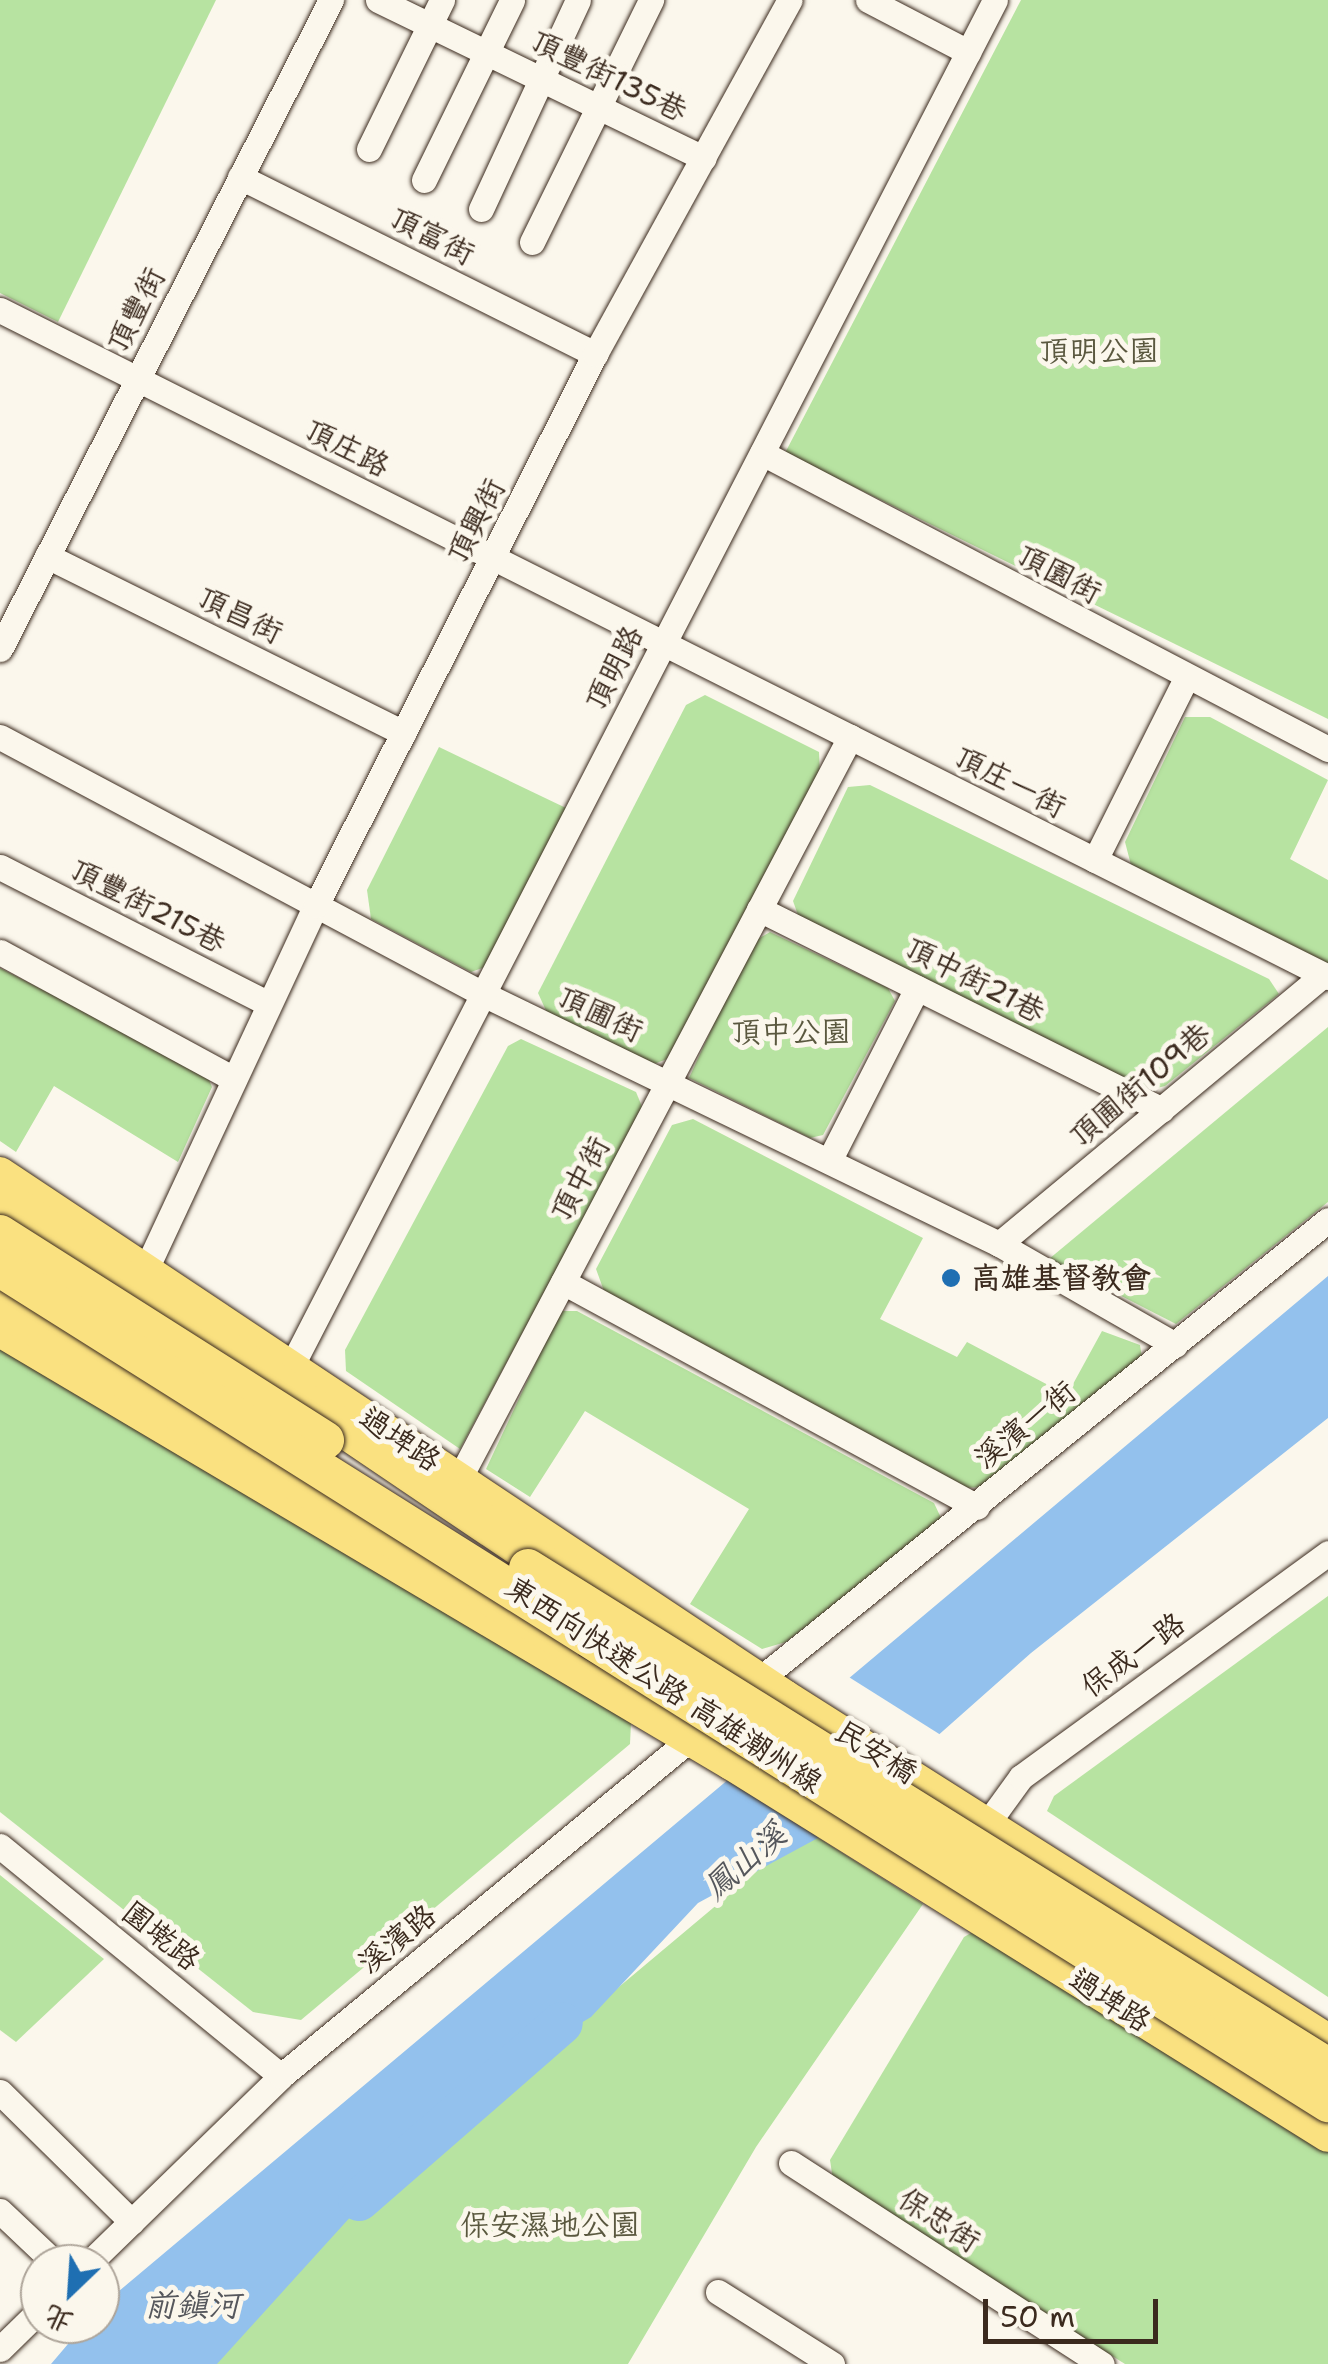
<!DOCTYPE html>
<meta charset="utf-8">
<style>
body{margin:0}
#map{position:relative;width:1328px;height:2364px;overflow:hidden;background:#fbf7ec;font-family:"Shantell Sans","LXGW WenKai TC",sans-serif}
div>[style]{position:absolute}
.green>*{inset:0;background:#b7e3a1}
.water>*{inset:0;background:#93c1ed}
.pier>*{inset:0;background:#fbf7ec}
.river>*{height:42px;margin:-21px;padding:0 21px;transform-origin:21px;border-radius:21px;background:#93c1ed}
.roads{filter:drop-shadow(0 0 2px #3b2a1e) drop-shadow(0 0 2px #3b2a1e)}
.minor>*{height:25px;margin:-12.5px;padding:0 12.5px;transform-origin:12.5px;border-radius:12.5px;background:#fbf7ec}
.major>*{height:32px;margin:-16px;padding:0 16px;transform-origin:16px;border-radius:16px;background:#fae180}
.highway>*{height:38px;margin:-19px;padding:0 19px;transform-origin:19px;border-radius:19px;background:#fae180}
.bridges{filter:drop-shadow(0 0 2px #3b2a1e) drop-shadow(0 0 2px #3b2a1e)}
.highway-bridge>*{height:38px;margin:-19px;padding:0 19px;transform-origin:19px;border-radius:19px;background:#fae180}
.dots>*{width:28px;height:28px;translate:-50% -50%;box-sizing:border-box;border:5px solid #fbf7ec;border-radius:50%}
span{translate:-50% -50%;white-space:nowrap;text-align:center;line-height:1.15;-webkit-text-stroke:10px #fbf7ec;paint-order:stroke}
.street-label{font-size:30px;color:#3b2a1e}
.park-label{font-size:30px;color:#5a583f}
.poi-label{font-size:30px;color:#3b2a1e;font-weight:700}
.left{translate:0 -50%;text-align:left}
.water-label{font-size:32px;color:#55575c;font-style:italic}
.north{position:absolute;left:20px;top:2244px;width:100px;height:100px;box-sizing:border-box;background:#fbf7ec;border:2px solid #aea59a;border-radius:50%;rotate:205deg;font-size:28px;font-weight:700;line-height:40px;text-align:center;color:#3b2a1e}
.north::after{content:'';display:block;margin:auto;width:35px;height:45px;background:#1f6fb2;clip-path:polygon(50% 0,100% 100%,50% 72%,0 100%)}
.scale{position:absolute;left:983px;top:2299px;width:175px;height:45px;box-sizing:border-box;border:5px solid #3b2a1e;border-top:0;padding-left:12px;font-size:30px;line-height:35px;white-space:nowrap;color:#3b2a1e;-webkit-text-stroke:8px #fbf7ec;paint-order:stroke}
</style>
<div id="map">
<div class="green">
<i style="clip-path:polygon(0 0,216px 0,58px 322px,0 293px)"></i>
<i style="clip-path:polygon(1021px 0,1328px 0,1328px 719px,785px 453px)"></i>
<i style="clip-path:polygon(705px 695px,819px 752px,820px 776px,670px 1058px,651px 1065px,548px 1015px,538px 993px,686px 705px)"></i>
<i style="clip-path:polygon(1185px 717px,1210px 717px,1328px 780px,1290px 859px,1328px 880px,1328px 966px,1131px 865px,1125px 842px)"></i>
<i style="clip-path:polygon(439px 747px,566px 808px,488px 966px,471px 972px,371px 919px,367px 890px)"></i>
<i style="clip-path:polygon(870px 785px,1269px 979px,1279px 994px,1165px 1086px,1145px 1091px,799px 918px,793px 901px,848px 787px)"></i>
<i style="clip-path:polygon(770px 932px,888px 988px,895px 1001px,823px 1135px,810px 1138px,689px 1078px,751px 943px)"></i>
<i style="clip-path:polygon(0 968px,206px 1073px,212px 1087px,178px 1162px,54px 1086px,16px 1152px,0 1141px)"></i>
<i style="clip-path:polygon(1328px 1027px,1328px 1202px,1176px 1324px,1049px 1259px)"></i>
<i style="clip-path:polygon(521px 1039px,636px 1092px,643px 1109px,460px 1449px,346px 1371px,345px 1350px,508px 1046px)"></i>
<i style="clip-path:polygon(693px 1119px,923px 1238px,880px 1319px,957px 1357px,967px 1342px,1067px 1395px,1102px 1331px,1140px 1345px,1142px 1358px,983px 1487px,964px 1488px,604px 1291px,596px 1269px,672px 1125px)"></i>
<i style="clip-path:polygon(560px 1311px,577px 1311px,934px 1503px,942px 1520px,786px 1642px,762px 1649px,690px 1604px,749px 1509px,585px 1411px,530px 1497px,486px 1469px)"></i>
<i style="clip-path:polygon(0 1347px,631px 1722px,630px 1744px,301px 2020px,253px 2012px,0 1812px)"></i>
<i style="clip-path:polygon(1328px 1596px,1328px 1997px,1047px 1811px,1054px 1796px)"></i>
<i style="clip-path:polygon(806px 1830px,923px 1904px,756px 2147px,628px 2364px,186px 2364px,210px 2330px)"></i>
<i style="clip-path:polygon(0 1875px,104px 1959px,16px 2042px,0 2030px)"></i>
<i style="clip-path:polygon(978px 1929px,1328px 2152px,1328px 2364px,1125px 2364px,833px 2180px,830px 2160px,964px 1937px)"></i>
</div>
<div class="water">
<i style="clip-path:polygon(1328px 1276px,1328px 1418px,1031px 1653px,829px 1832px,698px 1903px,591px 2017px,461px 2095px,217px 2364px,51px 2364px,85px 2324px,100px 2324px,100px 2307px)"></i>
</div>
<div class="pier">
<i style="clip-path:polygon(844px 1674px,944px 1737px,832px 1836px,721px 1777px)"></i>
</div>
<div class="river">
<i style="left:359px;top:2200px;width:269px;rotate:-41.1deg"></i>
</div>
<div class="roads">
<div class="minor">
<i style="left:378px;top:0;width:362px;rotate:25.9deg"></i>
<i style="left:868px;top:0;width:113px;rotate:27.5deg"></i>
<i style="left:369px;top:149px;width:166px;rotate:-63.9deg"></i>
<i style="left:240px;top:177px;width:397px;rotate:26.5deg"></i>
<i style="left:424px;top:180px;width:200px;rotate:-63.9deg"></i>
<i style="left:481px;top:209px;width:230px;rotate:-65.1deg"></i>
<i style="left:532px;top:242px;width:270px;rotate:-63.8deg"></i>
<i style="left:0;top:310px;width:1486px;rotate:26.67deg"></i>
<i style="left:762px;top:453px;width:639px;rotate:27.61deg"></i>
<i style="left:47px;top:556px;width:398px;rotate:26.4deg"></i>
<i style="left:0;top:649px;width:729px;rotate:-62.98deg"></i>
<i style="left:0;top:737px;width:547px;rotate:28.02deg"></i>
<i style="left:483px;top:994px;width:573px;rotate:25.85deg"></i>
<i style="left:999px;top:1244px;width:203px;rotate:29.8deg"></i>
<i style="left:1095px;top:860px;width:203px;rotate:-63.4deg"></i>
<i style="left:0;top:867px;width:300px;rotate:27deg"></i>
<i style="left:759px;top:909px;width:450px;rotate:26.5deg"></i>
<i style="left:0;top:952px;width:262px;rotate:28.5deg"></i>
<i style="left:829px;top:1161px;width:194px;rotate:-63deg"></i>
<i style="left:999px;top:1244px;width:421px;rotate:-39.7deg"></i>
<i style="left:147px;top:1267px;width:400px;rotate:-65deg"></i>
<i style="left:316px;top:905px;width:618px;rotate:-63.14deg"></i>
<i style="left:595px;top:354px;width:404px;rotate:-61.2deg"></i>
<i style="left:563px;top:1282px;width:471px;rotate:28.5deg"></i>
<i style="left:292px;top:1365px;width:1535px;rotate:-62.75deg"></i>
<i style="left:459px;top:1479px;width:839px;rotate:-62.21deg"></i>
<i style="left:749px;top:1688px;width:744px;rotate:-38.95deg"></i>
<i style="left:989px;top:1821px;width:54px;rotate:-54deg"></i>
<i style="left:1021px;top:1777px;width:380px;rotate:-36.1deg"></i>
<i style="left:0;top:1846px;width:363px;rotate:39.3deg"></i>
<i style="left:0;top:2092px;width:185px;rotate:44.6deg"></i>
<i style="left:791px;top:2163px;width:370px;rotate:32.9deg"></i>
<i style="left:0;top:2211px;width:77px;rotate:43.4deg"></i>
<i style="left:88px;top:2264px;width:269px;rotate:-44.2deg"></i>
<i style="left:281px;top:2076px;width:543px;rotate:-39.47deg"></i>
<i style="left:718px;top:2292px;width:135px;rotate:32.3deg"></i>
<i style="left:0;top:2349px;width:56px;rotate:-44.3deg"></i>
</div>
<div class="major">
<i style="left:0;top:1173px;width:943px;rotate:33.67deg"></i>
<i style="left:785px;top:1696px;width:643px;rotate:32.35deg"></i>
<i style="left:0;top:1331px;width:850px;rotate:30.64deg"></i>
<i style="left:731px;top:1764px;width:703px;rotate:31.93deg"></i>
</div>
<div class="highway">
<i style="left:0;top:1196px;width:686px;rotate:34.06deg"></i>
<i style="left:0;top:1306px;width:657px;rotate:30.66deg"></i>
</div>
</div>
<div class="bridges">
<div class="highway-bridge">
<i style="left:0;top:1234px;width:385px;rotate:32.4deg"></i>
<i style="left:0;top:1268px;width:1569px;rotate:32.16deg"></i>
<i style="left:528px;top:1568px;width:943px;rotate:31.95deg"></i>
</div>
</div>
<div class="dots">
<i style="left:951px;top:1278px;background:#1f6fb2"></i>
</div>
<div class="street-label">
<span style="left:609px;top:76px;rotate:26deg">頂豐街135巷</span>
<span style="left:432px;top:236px;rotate:27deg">頂富街</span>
<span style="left:136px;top:310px;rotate:-63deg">頂豐街</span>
<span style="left:347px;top:448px;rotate:27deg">頂庄路</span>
<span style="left:476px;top:521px;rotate:-63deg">頂興街</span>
<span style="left:1059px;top:574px;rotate:28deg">頂園街</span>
<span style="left:240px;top:615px;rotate:26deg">頂昌街</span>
<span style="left:614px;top:668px;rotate:-63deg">頂明路</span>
<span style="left:1010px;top:782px;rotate:27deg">頂庄一街</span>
<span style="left:148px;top:906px;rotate:27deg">頂豐街215巷</span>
<span style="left:975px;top:980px;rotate:27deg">頂中街21巷</span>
<span style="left:600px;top:1014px;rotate:25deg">頂圃街</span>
<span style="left:1140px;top:1085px;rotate:-40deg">頂圃街109巷</span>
<span style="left:580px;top:1179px;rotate:-62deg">頂中街</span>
<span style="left:1025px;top:1425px;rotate:-39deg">溪濱一街</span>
<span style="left:400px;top:1439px;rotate:34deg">過埤路</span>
<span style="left:1133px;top:1655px;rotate:-36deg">保成一路</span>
<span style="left:664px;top:1685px;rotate:33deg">東西向快速公路 高雄潮州線</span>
<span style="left:876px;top:1752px;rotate:32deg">民安橋</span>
<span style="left:161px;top:1936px;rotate:39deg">園墘路</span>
<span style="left:397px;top:1939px;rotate:-39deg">溪濱路</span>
<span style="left:1110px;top:2000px;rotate:33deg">過埤路</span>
<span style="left:939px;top:2220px;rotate:33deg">保忠街</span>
</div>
<div class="park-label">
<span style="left:1099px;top:351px">頂明公園</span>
<span style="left:791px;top:1032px">頂中公園</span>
<span style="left:550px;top:2225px">保安濕地公園</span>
</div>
<div class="poi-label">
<span class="left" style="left:971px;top:1278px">高雄基督教會</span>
</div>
<div class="water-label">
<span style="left:745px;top:1861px;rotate:-41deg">鳳山溪</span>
<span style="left:192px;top:2305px">前鎮河</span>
</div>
<div class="north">北</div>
<div class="scale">50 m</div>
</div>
